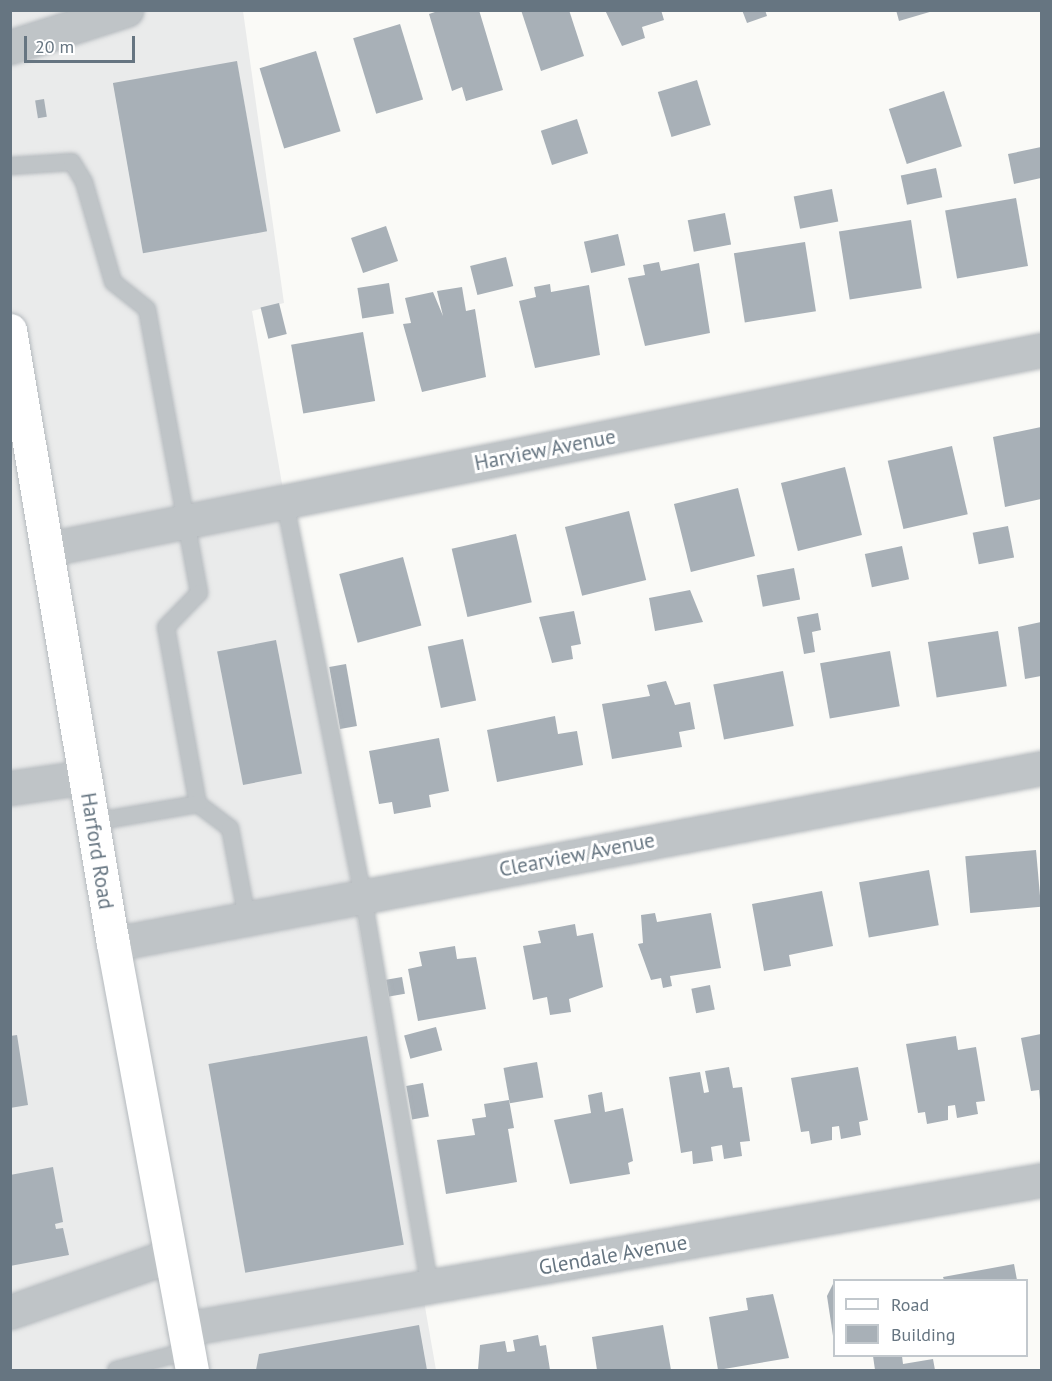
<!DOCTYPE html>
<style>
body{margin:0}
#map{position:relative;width:1052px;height:1381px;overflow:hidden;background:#fafaf7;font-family:"PT Sans",sans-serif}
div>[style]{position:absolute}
.built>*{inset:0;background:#eaebeb}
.building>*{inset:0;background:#a8b0b7;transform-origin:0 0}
.roads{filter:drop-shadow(0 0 2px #b5babe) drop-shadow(0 0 2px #b5babe)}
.service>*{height:16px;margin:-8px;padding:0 8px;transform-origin:8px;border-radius:8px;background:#bfc4c7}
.minor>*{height:33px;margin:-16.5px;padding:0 16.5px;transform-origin:16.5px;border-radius:16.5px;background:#bfc4c7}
.primary>*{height:33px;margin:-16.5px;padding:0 16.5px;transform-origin:16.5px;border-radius:16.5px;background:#fff}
span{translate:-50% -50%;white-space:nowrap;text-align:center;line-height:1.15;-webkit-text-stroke:6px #fff;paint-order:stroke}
.street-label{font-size:21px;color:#667581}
.frame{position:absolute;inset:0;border:12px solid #667581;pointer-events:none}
.legend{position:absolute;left:833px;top:1279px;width:195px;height:78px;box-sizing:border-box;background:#fff;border:2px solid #c2c8cd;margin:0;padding:8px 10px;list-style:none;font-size:18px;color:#667581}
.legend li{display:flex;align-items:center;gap:12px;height:30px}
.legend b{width:30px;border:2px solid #c2c8cd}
.scale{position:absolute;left:24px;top:36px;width:111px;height:27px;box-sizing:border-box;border:3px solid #667581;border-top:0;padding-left:8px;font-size:18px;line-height:21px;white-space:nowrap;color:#667581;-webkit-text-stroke:4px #fff;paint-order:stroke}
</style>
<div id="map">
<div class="built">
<i style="clip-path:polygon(10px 11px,243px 11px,284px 303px,252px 311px,436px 1370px,11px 1370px)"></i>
</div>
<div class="building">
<i style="clip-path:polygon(441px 10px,479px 10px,503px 90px,466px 101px,462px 87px,452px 91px,429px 14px)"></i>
<i style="clip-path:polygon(521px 10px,569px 10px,584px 56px,541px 71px)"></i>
<i style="clip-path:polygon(605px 10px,661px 10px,664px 20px,642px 27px,645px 38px,622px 46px)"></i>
<i style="clip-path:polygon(742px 10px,765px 10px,767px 16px,747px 23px)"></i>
<i style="clip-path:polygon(896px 10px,933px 10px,933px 11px,899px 21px)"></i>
<i style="left:400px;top:24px;width:79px;height:49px;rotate:73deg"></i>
<i style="left:316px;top:51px;width:84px;height:59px;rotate:73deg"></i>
<i style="left:237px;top:61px;width:173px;height:126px;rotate:80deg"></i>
<i style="left:697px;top:80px;width:47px;height:41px;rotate:73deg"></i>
<i style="left:944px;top:91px;width:58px;height:58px;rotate:72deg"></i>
<i style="left:44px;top:99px;width:18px;height:9px;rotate:81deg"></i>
<i style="left:577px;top:119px;width:36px;height:38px;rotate:72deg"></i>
<i style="clip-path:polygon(1041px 147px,1041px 178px,1014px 184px,1008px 154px)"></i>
<i style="left:936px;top:168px;width:30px;height:36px;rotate:78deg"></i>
<i style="left:832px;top:189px;width:33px;height:39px;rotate:79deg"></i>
<i style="left:1016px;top:198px;width:69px;height:72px;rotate:80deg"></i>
<i style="left:725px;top:213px;width:32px;height:38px;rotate:79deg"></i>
<i style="left:911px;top:220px;width:69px;height:73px;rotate:81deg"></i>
<i style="left:386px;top:226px;width:37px;height:37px;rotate:71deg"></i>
<i style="left:618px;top:234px;width:32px;height:35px;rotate:77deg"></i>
<i style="left:805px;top:242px;width:70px;height:72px;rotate:81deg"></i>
<i style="left:506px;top:257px;width:30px;height:37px;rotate:76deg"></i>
<i style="clip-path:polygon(659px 262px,661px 271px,699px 263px,710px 333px,645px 346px,628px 278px,645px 275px,643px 265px)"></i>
<i style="left:389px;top:283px;width:31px;height:32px;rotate:81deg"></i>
<i style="clip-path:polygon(550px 284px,551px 292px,589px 285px,600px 355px,535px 368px,519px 301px,536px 297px,534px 287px)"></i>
<i style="clip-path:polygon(462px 287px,466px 311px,475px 309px,486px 377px,422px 392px,403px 324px,411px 323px,405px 298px,433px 292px,443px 316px,437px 291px)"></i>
<i style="left:279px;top:303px;width:32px;height:19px;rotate:76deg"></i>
<i style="left:363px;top:332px;width:70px;height:73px;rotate:80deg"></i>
<i style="clip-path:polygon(1041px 427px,1041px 499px,1005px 507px,993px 437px)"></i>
<i style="left:952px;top:446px;width:70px;height:66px;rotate:77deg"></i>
<i style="left:845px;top:467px;width:70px;height:66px;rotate:76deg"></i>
<i style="left:738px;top:488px;width:70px;height:66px;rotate:76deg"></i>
<i style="left:629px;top:511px;width:71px;height:66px;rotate:76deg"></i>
<i style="left:1008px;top:526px;width:32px;height:36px;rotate:79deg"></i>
<i style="left:516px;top:534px;width:70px;height:66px;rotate:77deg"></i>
<i style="left:902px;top:546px;width:34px;height:38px;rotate:78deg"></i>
<i style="left:403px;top:557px;width:71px;height:66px;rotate:75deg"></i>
<i style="left:794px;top:568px;width:32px;height:38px;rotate:79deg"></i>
<i style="clip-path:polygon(690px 590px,703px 622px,655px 631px,649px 598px)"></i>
<i style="clip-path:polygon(574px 611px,581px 644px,571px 646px,573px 659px,552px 663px,539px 617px)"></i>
<i style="clip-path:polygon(818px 613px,821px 630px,812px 632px,815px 652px,804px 654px,797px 617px)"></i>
<i style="clip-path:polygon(1041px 622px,1041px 676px,1025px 679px,1018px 627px)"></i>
<i style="left:998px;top:631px;width:56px;height:71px;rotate:81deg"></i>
<i style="left:463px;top:639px;width:63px;height:36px;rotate:78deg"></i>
<i style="left:276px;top:640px;width:136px;height:60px;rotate:79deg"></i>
<i style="left:890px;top:651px;width:56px;height:71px;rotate:80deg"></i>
<i style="left:346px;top:664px;width:63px;height:17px;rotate:80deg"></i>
<i style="left:783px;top:671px;width:56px;height:71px;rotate:79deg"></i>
<i style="clip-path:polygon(666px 681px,675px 705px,690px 702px,695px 729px,679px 732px,682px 747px,612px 759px,602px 704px,650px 696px,647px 685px)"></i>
<i style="clip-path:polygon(555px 716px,558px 734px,577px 731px,583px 765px,497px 782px,487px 730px)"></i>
<i style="clip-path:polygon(439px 738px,449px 791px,429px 795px,431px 807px,394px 814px,392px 802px,379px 804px,369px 751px)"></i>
<i style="left:1036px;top:850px;width:57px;height:71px;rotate:85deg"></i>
<i style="left:929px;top:870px;width:56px;height:71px;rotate:80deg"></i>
<i style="clip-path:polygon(822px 891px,833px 946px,789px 955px,791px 966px,764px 971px,752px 904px)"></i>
<i style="clip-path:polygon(655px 913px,657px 922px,711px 913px,721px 968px,670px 976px,672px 986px,663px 988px,661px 978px,651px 980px,638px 944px,643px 943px,641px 915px)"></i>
<i style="clip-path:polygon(575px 924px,577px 936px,593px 933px,603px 987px,569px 999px,571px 1012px,550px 1015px,547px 997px,533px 1000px,523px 946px,541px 943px,538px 931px)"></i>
<i style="clip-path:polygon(455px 946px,457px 959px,476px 957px,486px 1009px,418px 1021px,408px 969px,422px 966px,419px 952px)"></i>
<i style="left:402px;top:977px;width:17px;height:16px;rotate:80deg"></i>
<i style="left:710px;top:985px;width:25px;height:19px;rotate:79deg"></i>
<i style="left:436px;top:1027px;width:24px;height:33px;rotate:75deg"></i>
<i style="clip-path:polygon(1041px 1034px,1041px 1100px,1040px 1100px,1039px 1090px,1031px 1091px,1021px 1038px)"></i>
<i style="clip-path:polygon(17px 1035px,28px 1105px,10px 1108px,10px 1036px)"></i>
<i style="left:367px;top:1036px;width:212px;height:161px;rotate:80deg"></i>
<i style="clip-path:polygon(956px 1036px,958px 1050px,976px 1047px,985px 1101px,976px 1102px,978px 1114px,957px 1118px,955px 1105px,948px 1106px,948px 1120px,927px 1124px,925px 1112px,918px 1113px,906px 1044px)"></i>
<i style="left:537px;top:1062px;width:36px;height:34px;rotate:80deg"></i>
<i style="clip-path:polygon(729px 1067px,733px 1088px,742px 1087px,750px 1141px,740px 1142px,742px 1156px,724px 1159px,722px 1145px,716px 1146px,711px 1147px,713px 1161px,693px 1164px,692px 1151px,681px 1153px,669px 1077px,700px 1072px,704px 1093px,709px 1092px,705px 1071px)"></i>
<i style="clip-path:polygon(858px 1067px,868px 1120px,859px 1122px,861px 1135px,841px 1139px,839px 1126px,832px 1127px,832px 1140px,811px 1144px,809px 1131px,801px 1132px,791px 1078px)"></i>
<i style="left:423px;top:1083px;width:34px;height:17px;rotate:80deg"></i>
<i style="clip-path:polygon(602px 1092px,605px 1112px,623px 1108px,633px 1161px,628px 1163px,630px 1174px,570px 1184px,554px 1120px,591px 1113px,588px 1095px)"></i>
<i style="clip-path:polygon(509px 1100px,514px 1128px,508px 1129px,517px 1182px,446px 1194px,437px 1140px,475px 1135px,472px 1119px,486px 1117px,484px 1104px)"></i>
<i style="clip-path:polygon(53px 1167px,63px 1222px,55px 1224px,56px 1229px,63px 1228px,69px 1255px,10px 1266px,10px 1175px)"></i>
<i style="clip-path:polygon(1014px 1264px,1017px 1280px,944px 1280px,943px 1277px)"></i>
<i style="clip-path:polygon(834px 1282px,834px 1336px,833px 1336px,827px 1296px)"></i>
<i style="clip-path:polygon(773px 1294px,789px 1358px,718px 1370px,709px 1317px,748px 1310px,746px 1298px)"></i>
<i style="clip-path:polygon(419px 1325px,427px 1370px,256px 1370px,259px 1354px)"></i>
<i style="clip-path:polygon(663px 1325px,671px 1370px,597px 1370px,592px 1337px)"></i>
<i style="clip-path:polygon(538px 1335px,540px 1346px,546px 1345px,550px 1370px,478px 1370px,480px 1345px,505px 1341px,507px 1352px,515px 1351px,513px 1340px)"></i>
<i style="clip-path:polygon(873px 1356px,902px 1356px,903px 1364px,933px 1359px,935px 1370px,875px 1370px)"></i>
</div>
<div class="roads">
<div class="service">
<i style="left:10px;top:166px;width:62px;rotate:-3.7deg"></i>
<i style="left:72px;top:162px;width:23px;rotate:59deg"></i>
<i style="left:84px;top:182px;width:104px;rotate:73.8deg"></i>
<i style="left:113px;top:282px;width:43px;rotate:38.5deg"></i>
<i style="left:147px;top:309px;width:289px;rotate:79.6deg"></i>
<i style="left:199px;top:593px;width:47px;rotate:134.1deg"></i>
<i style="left:166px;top:627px;width:180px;rotate:79.8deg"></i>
<i style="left:198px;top:804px;width:40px;rotate:37deg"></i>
<i style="left:230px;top:828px;width:92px;rotate:79.3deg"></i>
<i style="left:285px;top:502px;width:402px;rotate:78.8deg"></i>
<i style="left:363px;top:896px;width:397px;rotate:80.3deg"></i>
<i style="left:93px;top:822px;width:107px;rotate:-9.7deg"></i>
<i style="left:116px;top:1370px;width:74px;rotate:-14.8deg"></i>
</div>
<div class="minor">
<i style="left:10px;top:47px;width:122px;rotate:-17.7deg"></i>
<i style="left:48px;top:549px;width:1014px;rotate:-11.32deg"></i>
<i style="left:10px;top:788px;width:76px;rotate:-8.3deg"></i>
<i style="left:113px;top:944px;width:946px;rotate:-10.73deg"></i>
<i style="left:10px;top:1312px;width:169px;rotate:-19.4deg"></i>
<i style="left:184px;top:1329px;width:871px;rotate:-9.85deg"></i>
</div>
<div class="primary">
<i style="left:10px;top:330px;width:623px;rotate:80.48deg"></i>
<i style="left:113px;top:944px;width:433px;rotate:79.5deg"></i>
</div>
</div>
<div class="street-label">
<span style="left:545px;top:450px;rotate:-11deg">Harview Avenue</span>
<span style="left:97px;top:851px;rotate:81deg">Harford Road</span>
<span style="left:577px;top:855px;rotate:-11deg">Clearview Avenue</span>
<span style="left:613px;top:1255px;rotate:-10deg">Glendale Avenue</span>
</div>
<div class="frame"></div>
<ul class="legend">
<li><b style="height:8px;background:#fff"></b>Road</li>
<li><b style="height:16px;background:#a8b0b7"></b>Building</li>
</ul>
<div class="scale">20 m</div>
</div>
